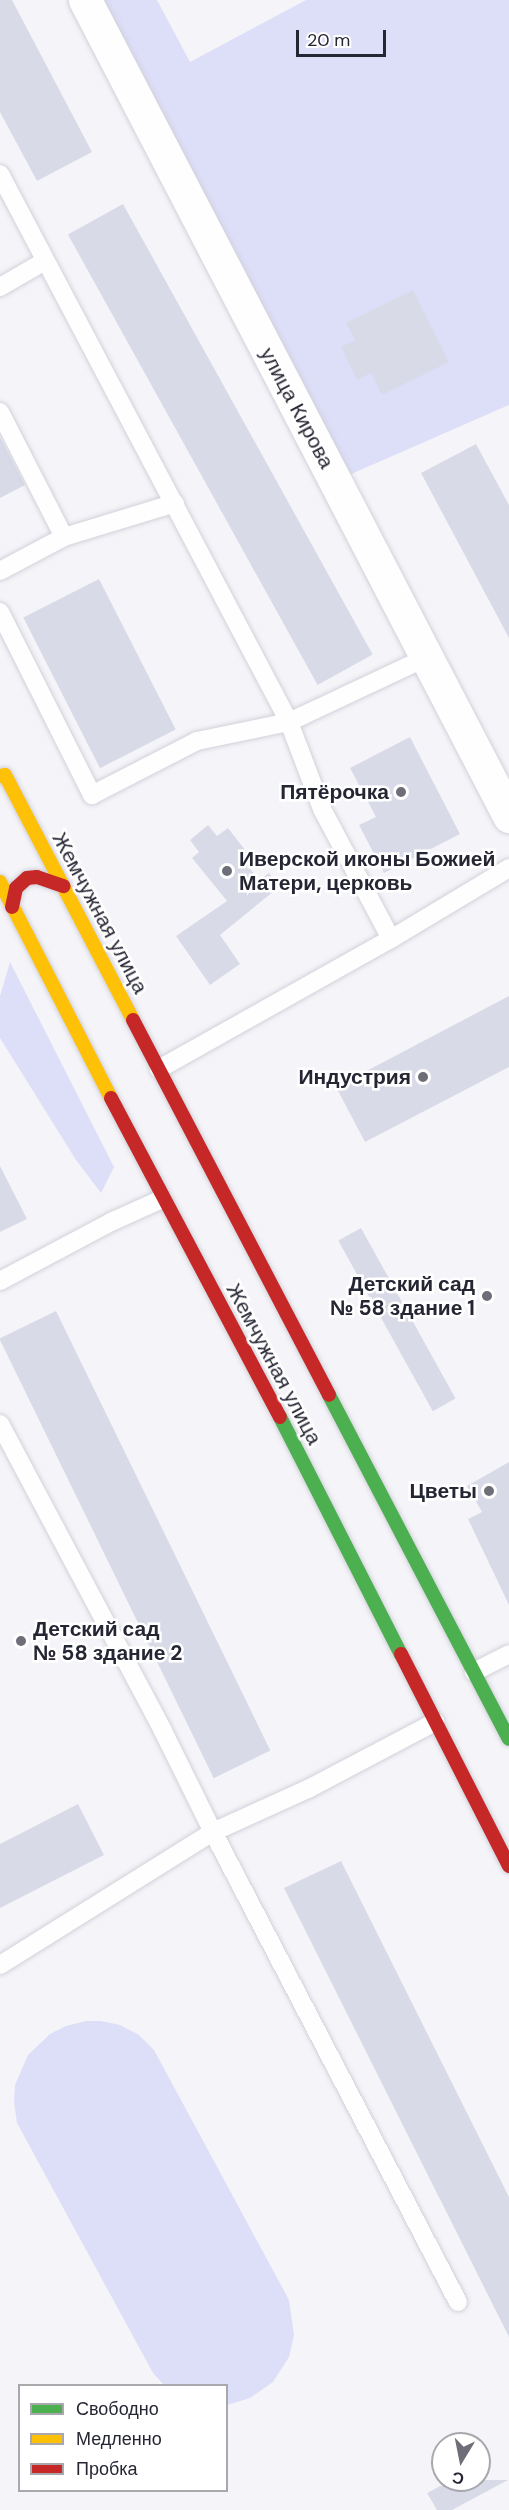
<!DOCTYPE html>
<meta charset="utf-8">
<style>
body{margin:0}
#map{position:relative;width:509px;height:2510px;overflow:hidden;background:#f5f5f9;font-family:"DM Sans",sans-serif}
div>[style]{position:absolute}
.green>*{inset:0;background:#dddef8}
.building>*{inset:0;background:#d9dae8;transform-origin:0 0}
.roads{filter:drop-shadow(0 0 2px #d1d1da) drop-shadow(0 0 2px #d1d1da)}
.lane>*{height:18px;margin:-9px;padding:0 9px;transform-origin:9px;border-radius:9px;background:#fefefe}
.street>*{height:33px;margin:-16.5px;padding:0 16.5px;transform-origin:16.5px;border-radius:16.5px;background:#fefefe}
.fast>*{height:14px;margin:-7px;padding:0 7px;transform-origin:7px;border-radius:7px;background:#4caf50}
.slow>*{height:14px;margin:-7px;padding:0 7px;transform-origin:7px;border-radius:7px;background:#ffc107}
.jam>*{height:14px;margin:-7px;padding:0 7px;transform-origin:7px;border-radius:7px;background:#c62828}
.dots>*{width:16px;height:16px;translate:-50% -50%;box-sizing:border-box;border:3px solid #fff;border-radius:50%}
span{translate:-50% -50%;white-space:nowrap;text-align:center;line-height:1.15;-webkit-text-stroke:5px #fff;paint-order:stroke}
.street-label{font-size:21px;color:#252633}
.poi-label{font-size:21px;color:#252633;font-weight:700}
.right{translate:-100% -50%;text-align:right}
.left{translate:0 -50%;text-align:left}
.legend{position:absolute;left:18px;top:2384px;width:210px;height:108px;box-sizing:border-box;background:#fff;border:2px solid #a8a8ad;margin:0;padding:8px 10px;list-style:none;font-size:18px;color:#252633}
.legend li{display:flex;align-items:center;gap:12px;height:30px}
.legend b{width:30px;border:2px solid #a8a8ad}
.north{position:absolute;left:431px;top:2432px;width:60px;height:60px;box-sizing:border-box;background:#fff;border:2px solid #a8a8ad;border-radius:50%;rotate:190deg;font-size:16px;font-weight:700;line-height:24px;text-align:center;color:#252633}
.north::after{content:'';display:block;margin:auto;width:21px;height:27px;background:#6e6e78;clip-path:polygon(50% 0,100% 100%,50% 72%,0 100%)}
.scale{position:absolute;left:296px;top:30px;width:90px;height:27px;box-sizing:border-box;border:3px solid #252633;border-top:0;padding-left:8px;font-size:18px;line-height:21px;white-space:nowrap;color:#252633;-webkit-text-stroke:4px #fff;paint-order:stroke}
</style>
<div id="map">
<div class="green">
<i style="clip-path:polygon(93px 0,157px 0,190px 62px,306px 0,509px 0,509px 405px,349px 475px)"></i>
<i style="clip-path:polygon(10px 962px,114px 1167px,101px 1193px,76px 1160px,0 1038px,0 996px)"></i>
<i style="clip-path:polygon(86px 2021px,101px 2021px,120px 2025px,139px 2035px,154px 2050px,289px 2300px,294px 2335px,289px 2357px,273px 2382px,250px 2398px,227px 2405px,226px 2386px,164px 2385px,153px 2373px,17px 2123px,14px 2102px,15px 2085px,28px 2055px,50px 2034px,66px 2026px)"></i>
</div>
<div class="building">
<i style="clip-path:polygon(0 0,12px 0,92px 152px,37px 181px,0 112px)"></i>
<i style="left:123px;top:204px;width:515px;height:63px;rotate:61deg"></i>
<i style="clip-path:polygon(413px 290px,449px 362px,382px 395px,371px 373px,357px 380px,341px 347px,355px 340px,346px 323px)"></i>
<i style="clip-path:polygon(0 437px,25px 485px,0 498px)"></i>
<i style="clip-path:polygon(476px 444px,509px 505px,509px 638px,421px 473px)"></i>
<i style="left:99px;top:579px;width:169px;height:85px;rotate:63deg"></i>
<i style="clip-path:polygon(410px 737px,460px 834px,384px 873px,359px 825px,376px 817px,350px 768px)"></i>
<i style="clip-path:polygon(208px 825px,217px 836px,228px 828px,249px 855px,243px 860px,259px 880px,269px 873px,279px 887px,220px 935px,240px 964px,210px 985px,176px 936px,227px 901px,192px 858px,199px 852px,190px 840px)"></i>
<i style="clip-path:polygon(509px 996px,509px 1067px,365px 1142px,336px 1087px)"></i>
<i style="clip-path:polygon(0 1166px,27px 1219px,0 1232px)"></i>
<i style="left:361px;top:1228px;width:195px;height:26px;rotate:61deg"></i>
<i style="left:56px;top:1311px;width:489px;height:63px;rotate:64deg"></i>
<i style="clip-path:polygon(509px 1462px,509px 1605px,468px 1519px,482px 1512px,467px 1486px)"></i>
<i style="clip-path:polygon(78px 1804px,104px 1855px,0 1908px,0 1844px)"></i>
<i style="clip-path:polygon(341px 1861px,509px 2197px,509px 2337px,284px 1888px)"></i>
<i style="clip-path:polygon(452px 2480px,508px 2480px,452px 2510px,437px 2510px,427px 2493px)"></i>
</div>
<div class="roads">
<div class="lane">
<i style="left:0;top:174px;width:620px;rotate:62.19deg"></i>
<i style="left:289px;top:722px;width:93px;rotate:69.2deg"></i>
<i style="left:322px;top:809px;width:147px;rotate:62deg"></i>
<i style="left:0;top:287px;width:52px;rotate:-30deg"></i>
<i style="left:0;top:412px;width:140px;rotate:62.9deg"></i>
<i style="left:64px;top:537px;width:72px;rotate:152deg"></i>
<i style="left:64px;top:537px;width:116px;rotate:-17deg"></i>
<i style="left:0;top:612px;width:205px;rotate:63.3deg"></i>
<i style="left:92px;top:795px;width:118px;rotate:-27.2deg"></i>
<i style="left:197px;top:741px;width:94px;rotate:-11.7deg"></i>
<i style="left:289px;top:722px;width:153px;rotate:-25.2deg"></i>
<i style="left:159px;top:1069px;width:266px;rotate:-29.3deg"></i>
<i style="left:391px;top:939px;width:138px;rotate:-31deg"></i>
<i style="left:0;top:1281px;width:126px;rotate:-28deg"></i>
<i style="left:111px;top:1222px;width:56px;rotate:-24.3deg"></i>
<i style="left:0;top:1424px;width:348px;rotate:62deg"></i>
<i style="left:163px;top:1731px;width:113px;rotate:63.7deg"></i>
<i style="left:213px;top:1832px;width:530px;rotate:62.47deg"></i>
<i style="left:474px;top:1672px;width:39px;rotate:-27deg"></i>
<i style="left:0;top:1965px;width:251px;rotate:-32deg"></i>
<i style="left:213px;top:1832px;width:104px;rotate:-24.4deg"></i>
<i style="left:308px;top:1789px;width:144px;rotate:-27.8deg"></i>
</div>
<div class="street">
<i style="left:85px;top:0;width:920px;rotate:62.54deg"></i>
</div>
<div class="fast">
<i style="left:329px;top:1395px;width:388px;rotate:62.4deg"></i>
<i style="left:280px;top:1417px;width:266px;rotate:63deg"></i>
</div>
<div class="slow">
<i style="left:0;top:776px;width:5px;rotate:-11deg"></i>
<i style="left:5px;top:775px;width:276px;rotate:62.4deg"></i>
<i style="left:0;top:882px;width:243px;rotate:62.8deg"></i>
</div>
<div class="jam">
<i style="left:12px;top:907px;width:19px;rotate:-78deg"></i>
<i style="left:16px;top:888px;width:15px;rotate:-42deg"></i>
<i style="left:27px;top:878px;width:10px;rotate:-6deg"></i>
<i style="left:37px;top:877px;width:28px;rotate:19deg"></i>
<i style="left:133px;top:1020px;width:423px;rotate:62.4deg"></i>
<i style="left:111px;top:1098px;width:361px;rotate:62.1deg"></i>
<i style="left:401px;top:1654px;width:238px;rotate:63deg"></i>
</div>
</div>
<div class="dots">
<i style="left:401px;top:792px;background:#6e6e78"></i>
<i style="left:227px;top:871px;background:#6e6e78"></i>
<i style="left:423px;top:1077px;background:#6e6e78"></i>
<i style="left:487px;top:1296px;background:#6e6e78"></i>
<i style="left:489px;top:1491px;background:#6e6e78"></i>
<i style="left:21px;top:1641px;background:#6e6e78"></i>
</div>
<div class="street-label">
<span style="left:297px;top:408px;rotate:62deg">улица Кирова</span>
<span style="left:100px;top:913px;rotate:62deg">Жемчужная улица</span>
<span style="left:274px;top:1364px;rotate:62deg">Жемчужная улица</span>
</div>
<div class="poi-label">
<span class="right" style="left:389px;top:792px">Пятёрочка</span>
<span class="left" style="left:239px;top:871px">Иверской иконы Божией<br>Матери, церковь</span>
<span class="right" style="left:411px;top:1077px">Индустрия</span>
<span class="right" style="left:475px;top:1296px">Детский сад<br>№ 58 здание 1</span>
<span class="right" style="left:477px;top:1491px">Цветы</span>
<span class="left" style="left:33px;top:1641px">Детский сад<br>№ 58 здание 2</span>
</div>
<ul class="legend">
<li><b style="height:8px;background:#4caf50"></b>Свободно</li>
<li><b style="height:8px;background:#ffc107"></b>Медленно</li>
<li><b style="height:8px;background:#c62828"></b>Пробка</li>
</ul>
<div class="north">С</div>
<div class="scale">20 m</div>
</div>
